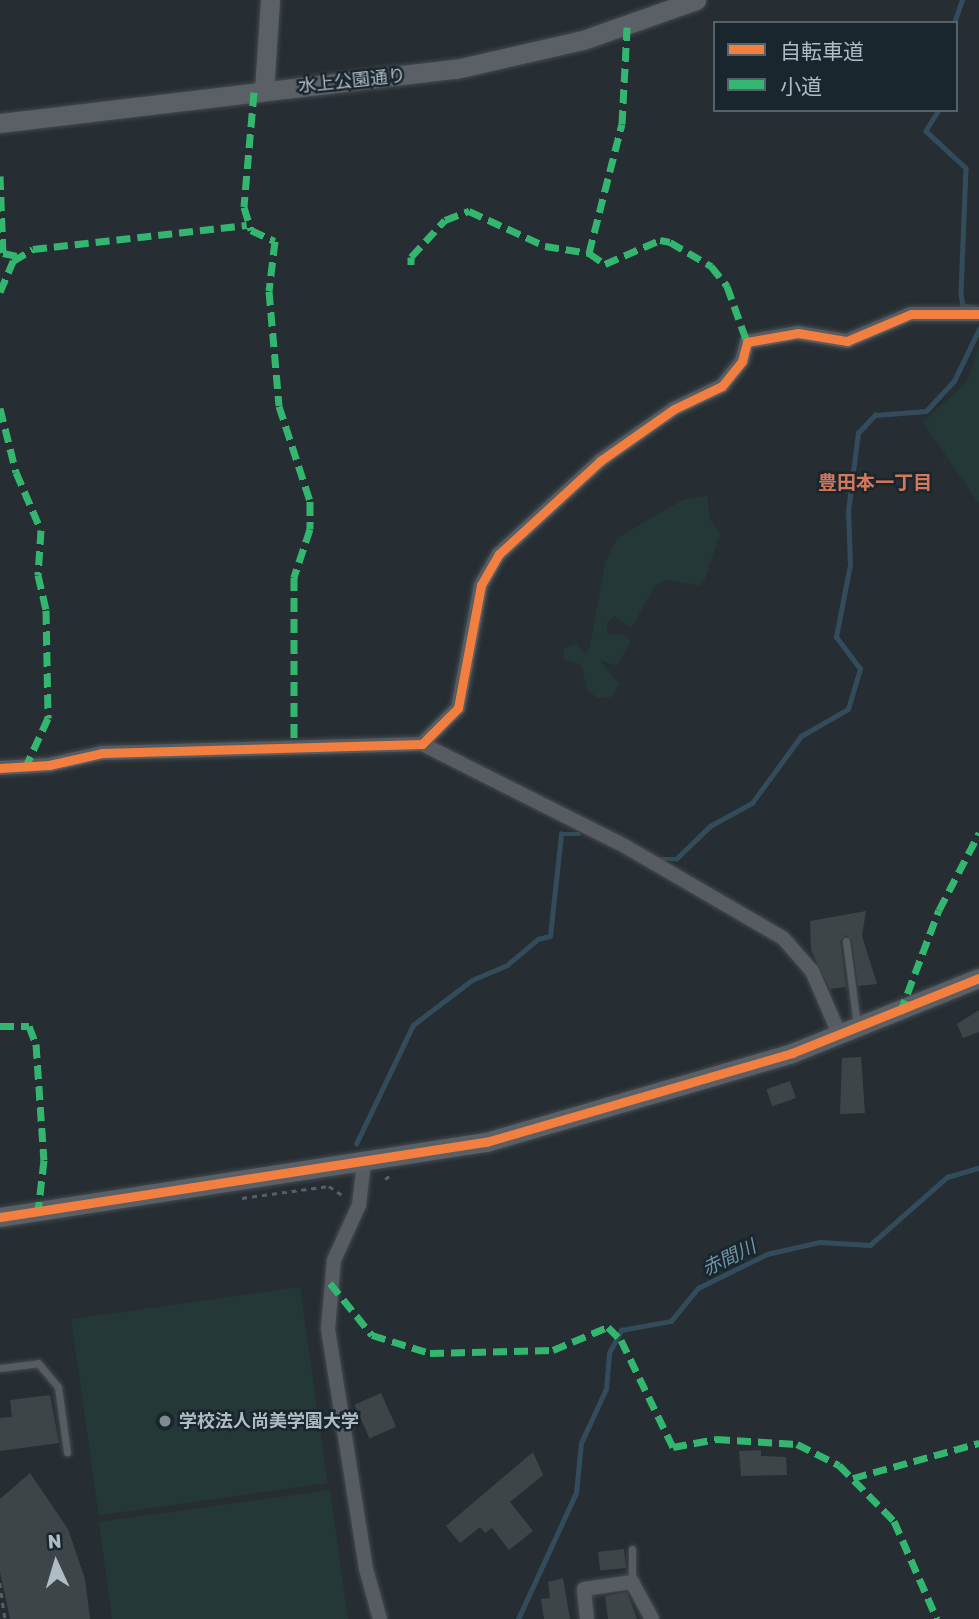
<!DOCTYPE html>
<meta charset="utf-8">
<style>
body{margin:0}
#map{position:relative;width:979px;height:1619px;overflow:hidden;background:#262e33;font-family:Rubik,"Noto Sans JP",sans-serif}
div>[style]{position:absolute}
.green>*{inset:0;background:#243937;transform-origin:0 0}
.stream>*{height:4.5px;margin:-2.25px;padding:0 2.25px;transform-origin:2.25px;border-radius:2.25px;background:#334c5b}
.building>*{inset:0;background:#3e4549;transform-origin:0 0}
.path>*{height:2.5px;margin-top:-1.25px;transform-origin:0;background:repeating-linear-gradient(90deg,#596065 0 5px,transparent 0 10px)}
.roads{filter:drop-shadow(0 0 2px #444a4e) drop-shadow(0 0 2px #444a4e)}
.lane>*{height:7px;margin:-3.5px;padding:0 3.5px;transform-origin:3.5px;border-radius:3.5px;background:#565c61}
.street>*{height:14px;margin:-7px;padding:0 7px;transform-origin:7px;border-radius:7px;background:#565c61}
.secondary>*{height:19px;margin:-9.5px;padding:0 9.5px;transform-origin:9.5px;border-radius:9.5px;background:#5a6066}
.quiet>*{height:7px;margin-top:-3.5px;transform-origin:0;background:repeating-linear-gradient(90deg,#33b770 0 14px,transparent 0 21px)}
.cycleway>*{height:9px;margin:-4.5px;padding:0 4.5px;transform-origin:4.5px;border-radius:4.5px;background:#f27e40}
.dots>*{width:19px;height:19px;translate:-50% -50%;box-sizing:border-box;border:4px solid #1a262d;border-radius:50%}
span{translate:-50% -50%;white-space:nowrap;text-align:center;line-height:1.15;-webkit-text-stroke:5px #1a262d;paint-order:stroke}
.street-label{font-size:18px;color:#afbcc5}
.poi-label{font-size:18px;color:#afbcc5;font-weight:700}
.left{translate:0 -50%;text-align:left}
.neighbourhood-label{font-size:19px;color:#d3785c;font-weight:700}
.water-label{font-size:19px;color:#6f94a9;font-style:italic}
.legend{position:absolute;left:713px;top:21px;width:245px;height:91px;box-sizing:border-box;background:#1a262d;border:2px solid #56626a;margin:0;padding:9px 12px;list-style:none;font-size:21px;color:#afbcc5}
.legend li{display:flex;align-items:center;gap:14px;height:35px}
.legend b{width:35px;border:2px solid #56626a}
.north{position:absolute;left:21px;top:1528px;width:70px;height:70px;-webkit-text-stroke:5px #1a262d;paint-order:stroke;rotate:356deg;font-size:19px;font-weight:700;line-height:28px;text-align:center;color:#afbcc5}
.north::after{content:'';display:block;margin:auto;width:24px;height:32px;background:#afbcc5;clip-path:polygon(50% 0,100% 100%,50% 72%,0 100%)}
</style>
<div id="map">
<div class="green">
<i style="clip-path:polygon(979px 346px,979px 504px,923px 422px,967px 382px)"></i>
<i style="clip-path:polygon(707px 496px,710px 519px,720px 534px,705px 579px,700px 586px,667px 579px,655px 586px,631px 628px,615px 616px,607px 623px,607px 635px,623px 634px,631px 641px,617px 666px,600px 660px,619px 684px,612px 697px,598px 698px,587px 690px,582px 665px,563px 659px,564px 648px,576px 644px,585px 653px,590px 647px,605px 563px,617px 538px,683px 500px)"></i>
<i style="left:300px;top:1287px;width:198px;height:231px;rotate:82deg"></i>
<i style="clip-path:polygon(330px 1490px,348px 1619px,112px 1619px,99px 1522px)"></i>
</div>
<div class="stream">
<i style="left:954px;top:23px;width:24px;rotate:-71deg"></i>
<i style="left:939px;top:110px;width:25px;rotate:122deg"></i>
<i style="left:926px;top:131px;width:54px;rotate:42.8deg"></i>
<i style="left:966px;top:168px;width:126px;rotate:92.3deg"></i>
<i style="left:961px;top:294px;width:12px;rotate:81deg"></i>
<i style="left:963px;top:306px;width:12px;rotate:5deg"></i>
<i style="left:660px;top:859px;width:16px"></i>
<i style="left:676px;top:859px;width:47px;rotate:-44.1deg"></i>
<i style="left:710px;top:826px;width:48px;rotate:-28.7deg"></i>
<i style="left:752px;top:803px;width:83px;rotate:-53.8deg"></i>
<i style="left:801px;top:736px;width:54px;rotate:-29.9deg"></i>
<i style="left:848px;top:709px;width:42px;rotate:-73.3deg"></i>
<i style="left:860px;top:669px;width:40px;rotate:-127deg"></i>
<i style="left:836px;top:637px;width:73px;rotate:-79deg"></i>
<i style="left:850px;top:565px;width:54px;rotate:-92.1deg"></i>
<i style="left:848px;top:511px;width:79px;rotate:-82.7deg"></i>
<i style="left:858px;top:433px;width:25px;rotate:-47deg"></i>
<i style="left:875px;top:415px;width:51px;rotate:-4.5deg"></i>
<i style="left:926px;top:411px;width:41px;rotate:-47deg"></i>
<i style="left:954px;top:381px;width:58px;rotate:-64.3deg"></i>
<i style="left:356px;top:1144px;width:132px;rotate:-64.4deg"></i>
<i style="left:413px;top:1025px;width:74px;rotate:-37.3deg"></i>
<i style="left:472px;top:980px;width:38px;rotate:-23deg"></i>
<i style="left:507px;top:965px;width:40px;rotate:-40deg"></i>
<i style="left:538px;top:939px;width:12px;rotate:-14deg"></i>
<i style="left:550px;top:936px;width:103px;rotate:-83.8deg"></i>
<i style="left:561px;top:834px;width:18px"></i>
<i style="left:518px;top:1619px;width:139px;rotate:-65.3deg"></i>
<i style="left:576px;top:1493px;width:50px;rotate:-84.3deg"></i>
<i style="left:581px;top:1443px;width:60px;rotate:-65.2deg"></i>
<i style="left:606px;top:1389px;width:36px;rotate:-85deg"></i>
<i style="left:609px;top:1353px;width:26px;rotate:-62deg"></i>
<i style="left:621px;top:1330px;width:51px;rotate:-10.2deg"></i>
<i style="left:671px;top:1321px;width:43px;rotate:-50.7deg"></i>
<i style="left:698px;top:1288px;width:77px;rotate:-26.2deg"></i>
<i style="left:767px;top:1254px;width:54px;rotate:-12.8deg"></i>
<i style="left:820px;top:1242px;width:50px;rotate:3.4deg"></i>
<i style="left:870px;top:1245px;width:103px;rotate:-41.4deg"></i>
<i style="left:947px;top:1177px;width:33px;rotate:-16deg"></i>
</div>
<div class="building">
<i style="clip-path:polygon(866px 911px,862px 936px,877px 984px,858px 986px,852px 940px,846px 935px,840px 941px,846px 987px,830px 989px,811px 950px,810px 921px)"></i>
<i style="clip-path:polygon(979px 1010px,979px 1032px,963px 1038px,957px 1024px)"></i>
<i style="clip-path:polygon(861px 1057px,865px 1113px,840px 1114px,842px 1058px)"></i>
<i style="left:790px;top:1081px;width:18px;height:25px;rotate:71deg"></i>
<i style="left:381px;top:1393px;width:37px;height:29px;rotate:66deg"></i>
<i style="clip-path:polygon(50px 1395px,59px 1443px,0 1451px,0 1418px,12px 1417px,10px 1400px)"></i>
<i style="clip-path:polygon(761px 1450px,761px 1456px,786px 1457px,787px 1475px,741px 1476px,739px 1451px)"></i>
<i style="clip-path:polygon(533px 1452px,543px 1475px,510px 1502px,533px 1531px,509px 1550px,492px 1528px,485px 1533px,480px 1527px,460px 1543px,446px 1526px)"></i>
<i style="clip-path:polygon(30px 1473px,68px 1529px,85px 1579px,90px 1619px,10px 1619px,0 1572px,0 1499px)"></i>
<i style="left:624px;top:1549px;width:19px;height:26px;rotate:84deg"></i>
<i style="clip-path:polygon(563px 1578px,570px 1619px,544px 1619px,541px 1599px,550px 1598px,548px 1582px)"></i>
<i style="clip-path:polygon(627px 1592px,637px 1619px,608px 1619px,605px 1596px)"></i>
</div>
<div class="path">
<i style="left:385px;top:1179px;width:9px;rotate:-36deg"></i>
<i style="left:242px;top:1198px;width:88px;rotate:-7.9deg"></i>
<i style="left:329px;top:1186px;width:19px;rotate:35deg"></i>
<i style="left:0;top:1583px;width:36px;rotate:82deg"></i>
</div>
<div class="roads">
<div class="lane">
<i style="left:846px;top:941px;width:85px;rotate:82.5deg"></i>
<i style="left:0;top:1368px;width:38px;rotate:-7deg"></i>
<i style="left:38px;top:1363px;width:31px;rotate:50deg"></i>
<i style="left:58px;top:1387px;width:66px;rotate:82.1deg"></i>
<i style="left:632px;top:1549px;width:33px;rotate:90deg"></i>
</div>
<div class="street">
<i style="left:422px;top:744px;width:225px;rotate:26.7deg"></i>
<i style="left:623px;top:845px;width:185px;rotate:30.2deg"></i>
<i style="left:783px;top:938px;width:44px;rotate:48.7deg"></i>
<i style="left:812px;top:971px;width:71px;rotate:66.7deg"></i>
<i style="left:0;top:768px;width:49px;rotate:-3.5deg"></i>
<i style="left:49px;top:765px;width:54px;rotate:-12.8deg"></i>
<i style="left:102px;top:753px;width:320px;rotate:-1.6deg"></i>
<i style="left:422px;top:744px;width:51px;rotate:-45deg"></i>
<i style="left:458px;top:708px;width:125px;rotate:-79.4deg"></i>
<i style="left:481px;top:585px;width:36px;rotate:-60deg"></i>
<i style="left:499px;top:554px;width:137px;rotate:-42.6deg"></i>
<i style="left:600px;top:461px;width:90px;rotate:-35.1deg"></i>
<i style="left:674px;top:409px;width:53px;rotate:-25.6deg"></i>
<i style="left:722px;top:386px;width:32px;rotate:-51deg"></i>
<i style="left:742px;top:361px;width:20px;rotate:-75deg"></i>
<i style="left:747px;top:342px;width:52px;rotate:-10deg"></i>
<i style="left:798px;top:333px;width:50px;rotate:9.3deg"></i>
<i style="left:847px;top:341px;width:69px;rotate:-22.9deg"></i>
<i style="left:911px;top:314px;width:68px"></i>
<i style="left:364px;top:1164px;width:41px;rotate:97deg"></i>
<i style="left:359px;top:1205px;width:60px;rotate:114.4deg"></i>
<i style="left:334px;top:1260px;width:69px;rotate:95deg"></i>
<i style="left:328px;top:1329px;width:243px;rotate:81deg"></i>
<i style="left:366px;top:1569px;width:52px;rotate:74.4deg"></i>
<i style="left:587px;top:1619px;width:30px;rotate:-96deg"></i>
<i style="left:584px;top:1589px;width:49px;rotate:-8.3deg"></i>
<i style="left:632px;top:1582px;width:42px;rotate:61.6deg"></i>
</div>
<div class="secondary">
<i style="left:264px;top:91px;width:91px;rotate:-86.2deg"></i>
<i style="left:0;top:123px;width:459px;rotate:-6.8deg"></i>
<i style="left:456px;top:69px;width:130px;rotate:-12.9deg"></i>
<i style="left:583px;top:40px;width:120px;rotate:-19.5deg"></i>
<i style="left:0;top:1217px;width:492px;rotate:-8.8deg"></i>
<i style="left:486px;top:1142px;width:319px;rotate:-16.2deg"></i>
<i style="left:792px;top:1053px;width:201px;rotate:-21.9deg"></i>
</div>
</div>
<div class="quiet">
<i style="left:254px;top:92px;width:115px;rotate:95deg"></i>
<i style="left:244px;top:207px;width:24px;rotate:73deg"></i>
<i style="left:251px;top:230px;width:26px;rotate:25deg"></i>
<i style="left:275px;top:241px;width:50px;rotate:96.8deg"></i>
<i style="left:269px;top:291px;width:115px;rotate:85deg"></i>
<i style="left:279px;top:406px;width:100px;rotate:71.9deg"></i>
<i style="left:310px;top:501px;width:28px;rotate:90deg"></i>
<i style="left:310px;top:529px;width:51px;rotate:108.4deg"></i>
<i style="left:294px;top:577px;width:169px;rotate:90deg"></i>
<i style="left:0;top:176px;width:77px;rotate:87.8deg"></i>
<i style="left:3px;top:253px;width:14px;rotate:12deg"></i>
<i style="left:589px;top:253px;width:133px;rotate:-75.7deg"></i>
<i style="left:622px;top:124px;width:97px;rotate:-87deg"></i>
<i style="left:411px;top:265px;width:8px;rotate:-90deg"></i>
<i style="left:411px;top:257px;width:50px;rotate:-47.4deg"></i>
<i style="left:445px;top:220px;width:26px;rotate:-21deg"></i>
<i style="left:469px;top:211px;width:84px;rotate:24.7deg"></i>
<i style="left:545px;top:246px;width:45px;rotate:9deg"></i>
<i style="left:589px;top:253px;width:19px;rotate:35deg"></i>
<i style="left:605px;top:264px;width:60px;rotate:-23.6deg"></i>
<i style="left:660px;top:240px;width:10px;rotate:11deg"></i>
<i style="left:670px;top:242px;width:48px;rotate:30.3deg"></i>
<i style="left:711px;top:266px;width:26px;rotate:51deg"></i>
<i style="left:727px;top:286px;width:59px;rotate:70.3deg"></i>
<i style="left:0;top:292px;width:34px;rotate:-67deg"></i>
<i style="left:13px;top:261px;width:23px;rotate:-31deg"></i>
<i style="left:33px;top:249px;width:215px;rotate:-6.4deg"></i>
<i style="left:0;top:408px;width:66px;rotate:76deg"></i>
<i style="left:16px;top:472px;width:63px;rotate:66.7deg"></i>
<i style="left:41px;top:530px;width:45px;rotate:93.8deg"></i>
<i style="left:38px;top:575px;width:36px;rotate:77deg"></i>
<i style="left:46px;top:610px;width:108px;rotate:88.9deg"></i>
<i style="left:48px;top:718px;width:53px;rotate:114.6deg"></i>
<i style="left:900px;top:1013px;width:110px;rotate:-69.3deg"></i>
<i style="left:939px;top:910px;width:87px;rotate:-62.5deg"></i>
<i style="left:0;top:1026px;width:29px"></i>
<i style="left:29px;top:1026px;width:19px;rotate:69deg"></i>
<i style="left:36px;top:1044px;width:116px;rotate:86.1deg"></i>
<i style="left:44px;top:1160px;width:52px;rotate:96.6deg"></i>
<i style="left:330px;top:1283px;width:67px;rotate:51.1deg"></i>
<i style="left:372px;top:1335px;width:61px;rotate:17.2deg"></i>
<i style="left:430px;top:1353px;width:123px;rotate:-1.4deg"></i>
<i style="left:553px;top:1350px;width:60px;rotate:-22.7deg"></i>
<i style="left:608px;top:1327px;width:18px;rotate:45deg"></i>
<i style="left:621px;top:1340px;width:119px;rotate:64.1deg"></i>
<i style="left:673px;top:1447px;width:44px;rotate:-10.5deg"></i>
<i style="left:716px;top:1439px;width:81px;rotate:3.5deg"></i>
<i style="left:797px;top:1444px;width:47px;rotate:26.6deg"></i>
<i style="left:839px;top:1465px;width:78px;rotate:45.5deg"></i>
<i style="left:894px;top:1521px;width:107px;rotate:66.3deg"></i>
<i style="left:853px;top:1478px;width:131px;rotate:-15.5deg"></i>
</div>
<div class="cycleway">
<i style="left:0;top:768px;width:49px;rotate:-3.5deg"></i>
<i style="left:49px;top:765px;width:54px;rotate:-12.8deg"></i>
<i style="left:102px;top:753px;width:320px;rotate:-1.6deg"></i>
<i style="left:422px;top:744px;width:51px;rotate:-45deg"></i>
<i style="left:458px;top:708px;width:125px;rotate:-79.4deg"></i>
<i style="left:481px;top:585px;width:36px;rotate:-60deg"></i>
<i style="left:499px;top:554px;width:137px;rotate:-42.6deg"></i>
<i style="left:600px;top:461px;width:90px;rotate:-35.1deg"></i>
<i style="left:674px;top:409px;width:53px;rotate:-25.6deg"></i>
<i style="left:722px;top:386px;width:32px;rotate:-51deg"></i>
<i style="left:742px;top:361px;width:20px;rotate:-75deg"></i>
<i style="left:747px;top:342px;width:52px;rotate:-10deg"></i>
<i style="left:798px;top:333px;width:50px;rotate:9.3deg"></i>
<i style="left:847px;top:341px;width:69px;rotate:-22.9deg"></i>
<i style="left:911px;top:314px;width:68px"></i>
<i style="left:0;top:1217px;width:492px;rotate:-8.8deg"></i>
<i style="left:486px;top:1142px;width:319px;rotate:-16.2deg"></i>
<i style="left:792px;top:1053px;width:201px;rotate:-21.9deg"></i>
</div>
<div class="dots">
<i style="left:165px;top:1421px;background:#7f8a92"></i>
</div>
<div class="street-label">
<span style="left:352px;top:81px;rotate:-6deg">水上公園通り</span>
</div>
<div class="poi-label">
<span class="left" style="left:179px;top:1421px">学校法人尚美学園大学</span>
</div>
<div class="neighbourhood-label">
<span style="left:875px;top:483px">豊田本一丁目</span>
</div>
<div class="water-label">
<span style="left:729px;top:1258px;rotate:-26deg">赤間川</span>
</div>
<ul class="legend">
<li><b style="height:9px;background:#f27e40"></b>自転車道</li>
<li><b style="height:9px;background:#33b770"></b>小道</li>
</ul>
<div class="north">N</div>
</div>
